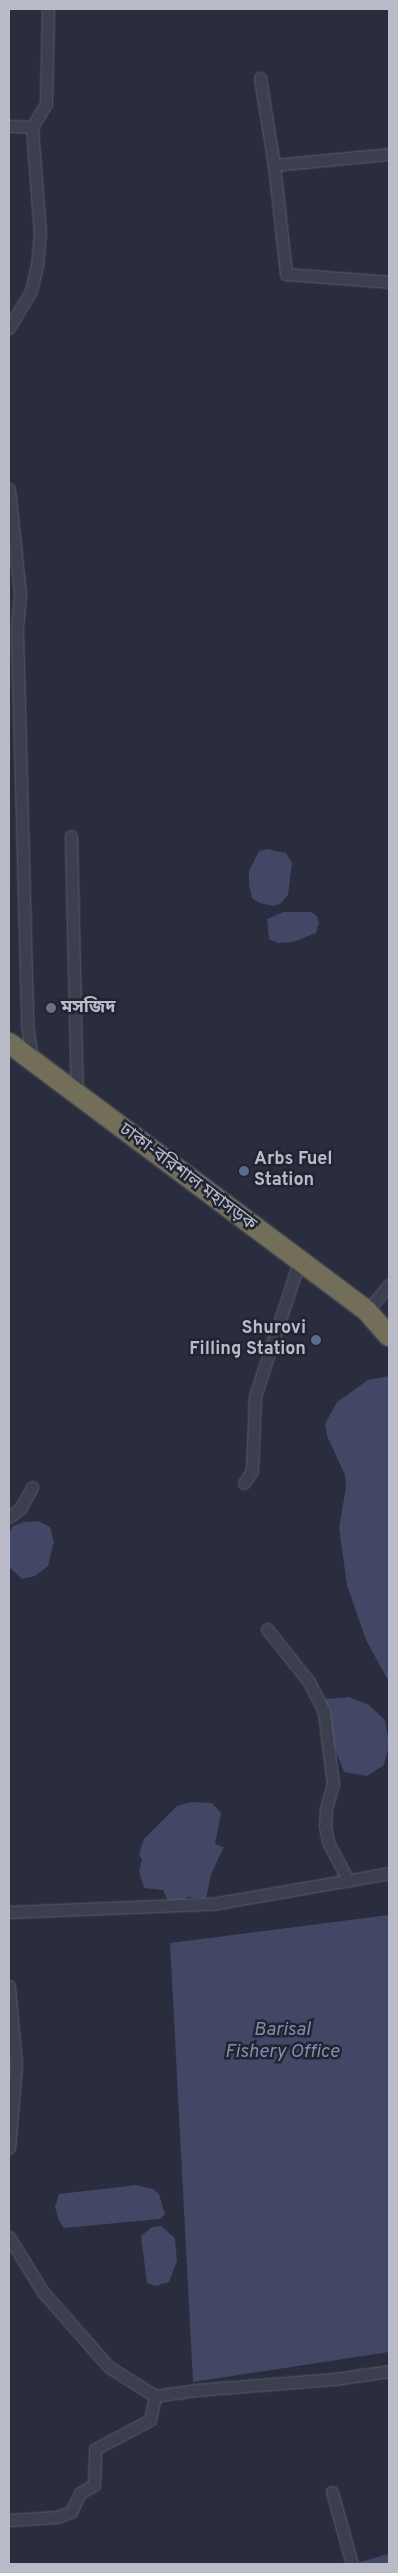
<!DOCTYPE html>
<meta charset="utf-8">
<style>
body{margin:0}
#map{position:relative;width:398px;height:2573px;overflow:hidden;background:#292d3d;font-family:Overpass,"Noto Sans Bengali",sans-serif}
div>[style]{position:absolute}
.water>*{inset:0;background:#414764}
.roads{filter:drop-shadow(0 0 1px #5a5d6b) drop-shadow(0 0 1px #5a5d6b)}
.street>*{height:11px;margin:-5.5px;padding:0 5.5px;transform-origin:5.5px;border-radius:5.5px;background:#3c3f4d}
.highway>*{height:20px;margin:-10px;padding:0 10px;transform-origin:10px;border-radius:10px;background:#726e5a}
.dots>*{width:14px;height:14px;translate:-50% -50%;box-sizing:border-box;border:2px solid #212432;border-radius:50%}
span{translate:-50% -50%;white-space:nowrap;text-align:center;line-height:1.15;-webkit-text-stroke:5px #212432;paint-order:stroke}
.poi-label{font-size:18px;color:#b9bbc8;font-weight:700}
.left{translate:0 -50%;text-align:left}
.right{translate:-100% -50%;text-align:right}
.street-label{font-size:18px;color:#b9bbc8}
.water-label{font-size:19px;color:#848cab;font-style:italic}
.frame{position:absolute;inset:0;border:10px solid #b9bbc8;pointer-events:none}
</style>
<div id="map">
<div class="water">
<i style="clip-path:polygon(267px 849px,286px 853px,292px 863px,288px 895px,280px 904px,273px 906px,260px 903px,252px 898px,249px 885px,249px 871px,259px 851px)"></i>
<i style="clip-path:polygon(283px 912px,311px 912px,317px 916px,319px 923px,316px 933px,293px 942px,278px 943px,269px 939px,267px 919px)"></i>
<i style="clip-path:polygon(389px 1376px,389px 1682px,366px 1640px,347px 1585px,339px 1528px,346px 1487px,345px 1475px,327px 1436px,325px 1424px,337px 1402px,368px 1380px)"></i>
<i style="clip-path:polygon(38px 1521px,50px 1527px,54px 1542px,48px 1566px,35px 1576px,22px 1579px,9px 1567px,9px 1533px,13px 1526px,24px 1522px)"></i>
<i style="clip-path:polygon(349px 1697px,369px 1705px,385px 1720px,389px 1745px,384px 1765px,367px 1776px,344px 1772px,331px 1739px,325px 1699px)"></i>
<i style="clip-path:polygon(191px 1802px,212px 1803px,221px 1813px,215px 1844px,224px 1847px,211px 1874px,206px 1899px,187px 1897px,182px 1902px,168px 1901px,163px 1890px,144px 1888px,139px 1871px,142px 1860px,139px 1854px,144px 1839px,177px 1806px)"></i>
<i style="clip-path:polygon(389px 1915px,389px 2352px,193px 2382px,170px 1943px)"></i>
<i style="clip-path:polygon(137px 2185px,153px 2189px,159px 2194px,165px 2214px,160px 2219px,64px 2228px,59px 2221px,55px 2207px,59px 2194px)"></i>
<i style="clip-path:polygon(161px 2226px,175px 2238px,177px 2261px,169px 2282px,155px 2286px,147px 2283px,141px 2236px,152px 2227px)"></i>
<i style="clip-path:polygon(388px 2554px,389px 2564px,357px 2564px,357px 2563px)"></i>
</div>
<div class="roads">
<div class="street">
<i style="left:260px;top:78px;width:88px;rotate:80.9deg"></i>
<i style="left:274px;top:165px;width:110px;rotate:83.7deg"></i>
<i style="left:286px;top:274px;width:103px;rotate:4.4deg"></i>
<i style="left:9px;top:126px;width:23px;rotate:2deg"></i>
<i style="left:274px;top:165px;width:116px;rotate:-5.5deg"></i>
<i style="left:9px;top:328px;width:43px;rotate:-59.3deg"></i>
<i style="left:31px;top:291px;width:26px;rotate:-77deg"></i>
<i style="left:37px;top:266px;width:32px;rotate:-85deg"></i>
<i style="left:40px;top:234px;width:107px;rotate:-94.3deg"></i>
<i style="left:32px;top:127px;width:27px;rotate:-59deg"></i>
<i style="left:46px;top:104px;width:95px;rotate:-88.8deg"></i>
<i style="left:9px;top:489px;width:106px;rotate:84deg"></i>
<i style="left:20px;top:594px;width:37px;rotate:95deg"></i>
<i style="left:17px;top:631px;width:393px;rotate:88.5deg"></i>
<i style="left:27px;top:1024px;width:37px;rotate:82deg"></i>
<i style="left:71px;top:836px;width:260px;rotate:88.7deg"></i>
<i style="left:367px;top:1311px;width:34px;rotate:-50deg"></i>
<i style="left:244px;top:1483px;width:14px;rotate:-56deg"></i>
<i style="left:252px;top:1471px;width:75px;rotate:-87.7deg"></i>
<i style="left:255px;top:1396px;width:141px;rotate:-71.8deg"></i>
<i style="left:9px;top:1517px;width:14px;rotate:-36deg"></i>
<i style="left:20px;top:1509px;width:25px;rotate:-61deg"></i>
<i style="left:267px;top:1629px;width:68px;rotate:51.6deg"></i>
<i style="left:309px;top:1682px;width:34px;rotate:63deg"></i>
<i style="left:324px;top:1712px;width:73px;rotate:82.9deg"></i>
<i style="left:333px;top:1784px;width:25px;rotate:106deg"></i>
<i style="left:326px;top:1808px;width:18px;rotate:93deg"></i>
<i style="left:325px;top:1826px;width:16px;rotate:79deg"></i>
<i style="left:328px;top:1842px;width:43px;rotate:62.2deg"></i>
<i style="left:9px;top:1912px;width:203px;rotate:-2.3deg"></i>
<i style="left:212px;top:1904px;width:180px;rotate:-9.9deg"></i>
<i style="left:9px;top:1986px;width:79px;rotate:84.9deg"></i>
<i style="left:16px;top:2065px;width:83px;rotate:94.8deg"></i>
<i style="left:9px;top:2237px;width:65px;rotate:58.3deg"></i>
<i style="left:43px;top:2292px;width:100px;rotate:48.7deg"></i>
<i style="left:109px;top:2367px;width:54px;rotate:32.2deg"></i>
<i style="left:155px;top:2396px;width:41px;rotate:-8.3deg"></i>
<i style="left:196px;top:2390px;width:139px;rotate:-4.5deg"></i>
<i style="left:335px;top:2379px;width:55px;rotate:-8.4deg"></i>
<i style="left:332px;top:2492px;width:75px;rotate:74.5deg"></i>
<i style="left:9px;top:2520px;width:48px;rotate:-3.6deg"></i>
<i style="left:57px;top:2517px;width:15px;rotate:-20deg"></i>
<i style="left:71px;top:2512px;width:21px;rotate:-65deg"></i>
<i style="left:80px;top:2493px;width:16px;rotate:-30deg"></i>
<i style="left:94px;top:2485px;width:36px;rotate:-88deg"></i>
<i style="left:95px;top:2449px;width:62px;rotate:-27.8deg"></i>
<i style="left:150px;top:2420px;width:25px;rotate:-78deg"></i>
</div>
<div class="highway">
<i style="left:9px;top:1043px;width:447px;rotate:36.8deg"></i>
<i style="left:367px;top:1311px;width:33px;rotate:49deg"></i>
</div>
</div>
<div class="dots">
<i style="left:51px;top:1008px;background:#6b7280"></i>
<i style="left:244px;top:1171px;background:#5c6f8a"></i>
<i style="left:316px;top:1340px;background:#5c6f8a"></i>
</div>
<div class="poi-label">
<span class="left" style="left:61px;top:1008px">মসজিদ</span>
<span class="left" style="left:254px;top:1171px">Arbs Fuel<br>Station</span>
<span class="right" style="left:306px;top:1340px">Shurovi<br>Filling Station</span>
</div>
<div class="street-label">
<span style="left:187px;top:1178px;rotate:37deg">ঢাকা-বরিশাল মহাসড়ক</span>
</div>
<div class="water-label">
<span style="left:282px;top:2042px">Barisal<br>Fishery Office</span>
</div>
<div class="frame"></div>
</div>
